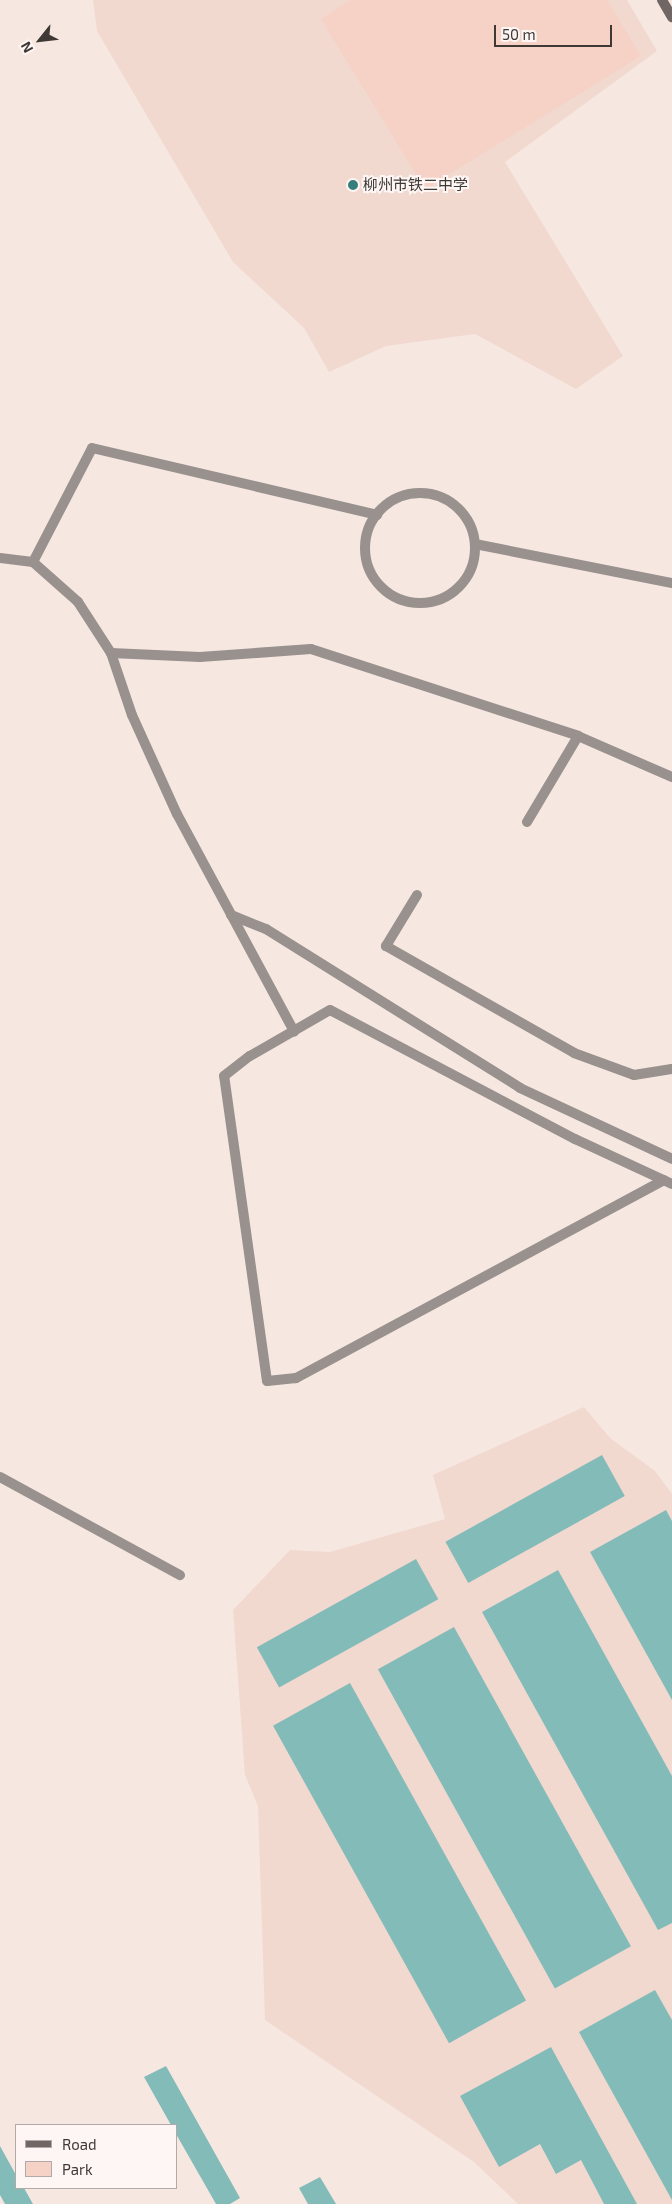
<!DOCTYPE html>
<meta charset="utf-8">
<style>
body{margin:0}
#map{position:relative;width:672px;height:2204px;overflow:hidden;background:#f7e7e1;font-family:"Exo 2","Noto Sans SC",sans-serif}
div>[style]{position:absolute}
.built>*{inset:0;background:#f1d9d0}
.green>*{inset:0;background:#f5d2c5}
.building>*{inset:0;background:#83bbb9;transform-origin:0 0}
.minor>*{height:10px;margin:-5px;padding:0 5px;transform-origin:5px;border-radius:5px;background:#98918e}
.minor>.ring{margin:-5px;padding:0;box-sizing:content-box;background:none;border:10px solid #98918e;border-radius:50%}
.secondary>*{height:10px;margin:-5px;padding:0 5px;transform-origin:5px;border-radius:5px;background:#706663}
.dots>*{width:14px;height:14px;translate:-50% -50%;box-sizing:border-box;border:2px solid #fdf6f4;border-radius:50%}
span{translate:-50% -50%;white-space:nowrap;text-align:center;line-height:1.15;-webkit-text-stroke:4px #fdf6f4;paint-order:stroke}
.poi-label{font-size:15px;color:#3f3936}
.left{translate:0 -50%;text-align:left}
.legend{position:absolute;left:15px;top:2124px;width:162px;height:65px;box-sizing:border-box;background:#fdf6f4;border:1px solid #b1aaa8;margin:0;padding:6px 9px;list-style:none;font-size:15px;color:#3f3936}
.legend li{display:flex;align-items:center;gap:10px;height:25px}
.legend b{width:25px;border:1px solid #b1aaa8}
.north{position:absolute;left:15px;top:15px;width:50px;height:50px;-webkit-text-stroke:4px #fdf6f4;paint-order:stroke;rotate:241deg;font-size:14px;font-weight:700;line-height:20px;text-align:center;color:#3f3936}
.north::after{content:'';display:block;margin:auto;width:18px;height:22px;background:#3f3936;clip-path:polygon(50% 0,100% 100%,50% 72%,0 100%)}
.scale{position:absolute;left:494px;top:25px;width:118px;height:22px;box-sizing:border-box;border:2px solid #3f3936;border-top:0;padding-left:6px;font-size:15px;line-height:18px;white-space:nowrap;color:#3f3936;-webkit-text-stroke:4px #fdf6f4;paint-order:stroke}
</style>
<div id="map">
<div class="built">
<i style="clip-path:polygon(93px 0,627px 0,657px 51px,505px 162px,623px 356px,576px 389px,475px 334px,386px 346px,329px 372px,304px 328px,233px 262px,97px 31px)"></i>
<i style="clip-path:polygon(584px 1407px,610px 1438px,655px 1471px,672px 1494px,672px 2204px,518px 2204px,474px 2162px,265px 2020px,258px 1806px,245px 1775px,233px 1610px,290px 1550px,330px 1552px,445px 1519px,433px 1475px)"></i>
</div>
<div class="green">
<i style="clip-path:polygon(350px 0,607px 0,641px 56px,425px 189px,321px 19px)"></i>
</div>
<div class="building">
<i style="left:602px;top:1455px;width:47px;height:179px;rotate:61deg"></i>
<i style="clip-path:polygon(666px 1510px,672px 1521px,672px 1700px,590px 1552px)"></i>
<i style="left:416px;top:1559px;width:46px;height:182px;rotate:61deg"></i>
<i style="clip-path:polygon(558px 1570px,672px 1776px,672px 1923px,658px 1930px,482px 1612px)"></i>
<i style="left:454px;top:1627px;width:365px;height:87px;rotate:61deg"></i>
<i style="left:350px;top:1683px;width:363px;height:88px;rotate:61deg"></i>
<i style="clip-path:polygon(655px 1990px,672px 2020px,672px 2200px,579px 2032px)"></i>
<i style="clip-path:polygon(551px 2047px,637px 2204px,604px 2204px,581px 2160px,556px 2174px,540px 2144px,499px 2167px,460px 2096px)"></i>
<i style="clip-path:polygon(166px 2066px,240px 2198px,230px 2204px,216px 2204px,176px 2134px,176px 2125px,171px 2125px,144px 2077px)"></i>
<i style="clip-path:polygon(0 2146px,16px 2175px,16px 2188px,24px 2188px,33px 2204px,5px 2204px,0 2195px)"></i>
<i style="clip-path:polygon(320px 2177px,336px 2204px,308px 2204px,299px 2188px)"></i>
</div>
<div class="minor">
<i class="ring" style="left:365px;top:493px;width:100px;height:100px"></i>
<i style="left:475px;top:544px;width:201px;rotate:11.2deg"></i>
<i style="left:0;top:558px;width:33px;rotate:7deg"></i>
<i style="left:33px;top:562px;width:60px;rotate:41.6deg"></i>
<i style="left:78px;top:602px;width:61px;rotate:57.1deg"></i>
<i style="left:111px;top:653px;width:65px;rotate:71.3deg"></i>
<i style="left:132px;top:715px;width:109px;rotate:65.6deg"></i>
<i style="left:177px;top:814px;width:247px;rotate:61.7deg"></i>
<i style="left:33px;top:562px;width:128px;rotate:-62.6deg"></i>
<i style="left:92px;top:448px;width:293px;rotate:13.2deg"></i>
<i style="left:111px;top:653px;width:89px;rotate:2.6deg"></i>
<i style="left:200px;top:657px;width:111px;rotate:-4.1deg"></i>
<i style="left:311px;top:649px;width:281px;rotate:18deg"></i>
<i style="left:578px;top:736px;width:103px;rotate:23.6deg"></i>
<i style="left:527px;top:822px;width:100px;rotate:-59.3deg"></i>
<i style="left:417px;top:895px;width:60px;rotate:121.3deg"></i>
<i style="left:386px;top:946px;width:216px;rotate:29.6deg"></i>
<i style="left:574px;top:1053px;width:64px;rotate:20.1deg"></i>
<i style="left:634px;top:1075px;width:38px;rotate:-9deg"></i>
<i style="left:231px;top:915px;width:38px;rotate:22deg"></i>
<i style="left:266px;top:929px;width:300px;rotate:32deg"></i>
<i style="left:520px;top:1088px;width:168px;rotate:25deg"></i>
<i style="left:664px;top:1180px;width:418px;rotate:151.7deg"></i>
<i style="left:296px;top:1378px;width:29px;rotate:174deg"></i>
<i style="left:267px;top:1381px;width:308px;rotate:-98deg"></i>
<i style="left:224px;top:1076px;width:33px;rotate:-38deg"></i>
<i style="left:250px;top:1056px;width:92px;rotate:-29.9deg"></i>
<i style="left:330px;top:1010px;width:277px;rotate:27.8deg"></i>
<i style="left:575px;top:1139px;width:107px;rotate:24.9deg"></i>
<i style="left:0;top:1477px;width:205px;rotate:28.6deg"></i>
</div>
<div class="secondary">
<i style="left:662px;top:0;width:20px;rotate:60deg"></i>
</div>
<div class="dots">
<i style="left:353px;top:185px;background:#357e7c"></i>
</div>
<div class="poi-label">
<span class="left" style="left:363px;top:185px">柳州市铁二中学</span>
</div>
<ul class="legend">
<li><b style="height:6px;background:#706663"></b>Road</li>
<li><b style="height:14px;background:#f5d2c5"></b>Park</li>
</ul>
<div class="north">N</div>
<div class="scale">50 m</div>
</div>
